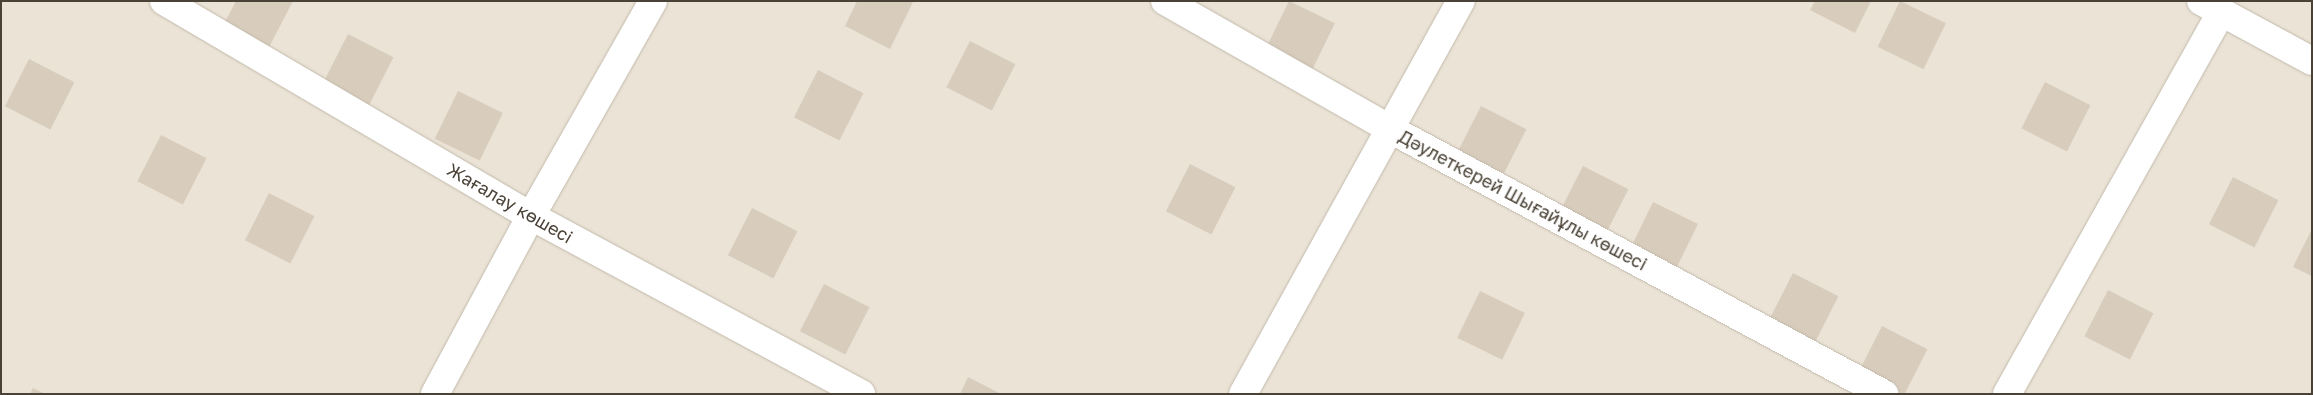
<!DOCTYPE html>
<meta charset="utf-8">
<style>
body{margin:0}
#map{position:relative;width:2313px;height:395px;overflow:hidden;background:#f5f1e9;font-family:"Golos Text",sans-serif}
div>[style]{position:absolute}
.residential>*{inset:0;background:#eae3d6;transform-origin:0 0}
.building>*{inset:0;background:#d8cdbd;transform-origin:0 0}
.roads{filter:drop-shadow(0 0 1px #c2b9aa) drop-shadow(0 0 1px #c2b9aa)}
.minor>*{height:28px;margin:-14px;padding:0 14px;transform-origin:14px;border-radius:14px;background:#fff}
span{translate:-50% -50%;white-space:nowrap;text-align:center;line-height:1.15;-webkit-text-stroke:4.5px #fff;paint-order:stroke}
.street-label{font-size:18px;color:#4a4236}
.frame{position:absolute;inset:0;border:2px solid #4a4236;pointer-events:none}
</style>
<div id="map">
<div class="residential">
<i style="left:1px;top:1px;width:2311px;height:393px"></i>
</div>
<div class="building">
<i style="clip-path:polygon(236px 1px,293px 1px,269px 47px,224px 24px)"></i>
<i style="clip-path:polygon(857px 1px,913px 2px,890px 49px,845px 26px)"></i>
<i style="left:1289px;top:1px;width:51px;height:51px;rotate:26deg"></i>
<i style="clip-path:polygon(1815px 1px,1871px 1px,1855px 33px,1810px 10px)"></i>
<i style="left:1900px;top:1px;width:51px;height:51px;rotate:26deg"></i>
<i style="left:348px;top:34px;width:51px;height:53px;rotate:27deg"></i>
<i style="left:970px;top:41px;width:51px;height:52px;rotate:27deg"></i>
<i style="left:29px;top:59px;width:51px;height:53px;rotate:27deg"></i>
<i style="left:818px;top:70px;width:51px;height:53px;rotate:27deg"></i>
<i style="left:2045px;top:82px;width:51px;height:52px;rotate:27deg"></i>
<i style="left:458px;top:91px;width:50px;height:53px;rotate:26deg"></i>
<i style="left:1481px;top:106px;width:51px;height:53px;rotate:27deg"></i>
<i style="left:161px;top:135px;width:51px;height:52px;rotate:27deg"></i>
<i style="left:1190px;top:164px;width:51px;height:53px;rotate:27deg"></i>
<i style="left:1583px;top:166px;width:51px;height:52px;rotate:27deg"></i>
<i style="left:2233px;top:177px;width:51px;height:53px;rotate:27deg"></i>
<i style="left:269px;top:193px;width:51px;height:53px;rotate:27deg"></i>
<i style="left:1653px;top:202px;width:50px;height:53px;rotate:26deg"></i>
<i style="left:752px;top:208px;width:51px;height:53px;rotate:27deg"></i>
<i style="clip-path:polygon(2312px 229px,2312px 276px,2293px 267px)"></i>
<i style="left:1793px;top:273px;width:51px;height:52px;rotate:27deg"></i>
<i style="left:824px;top:284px;width:51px;height:53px;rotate:27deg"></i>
<i style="left:2108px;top:290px;width:51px;height:52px;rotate:27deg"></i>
<i style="left:1480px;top:291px;width:50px;height:52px;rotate:26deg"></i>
<i style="left:1882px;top:326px;width:51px;height:53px;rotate:27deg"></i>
<i style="clip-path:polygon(968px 377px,1001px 394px,960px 394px)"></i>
<i style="clip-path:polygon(33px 388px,45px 394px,30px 394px)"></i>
</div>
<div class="roads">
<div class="minor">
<i style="left:164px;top:1px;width:425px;rotate:30.4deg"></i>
<i style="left:531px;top:216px;width:375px;rotate:28.3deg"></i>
<i style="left:1165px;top:1px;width:259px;rotate:29.6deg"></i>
<i style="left:1390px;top:129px;width:561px;rotate:28.21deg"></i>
<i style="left:2201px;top:1px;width:126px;rotate:28.4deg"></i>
<i style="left:435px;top:394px;width:202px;rotate:-61.7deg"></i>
<i style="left:531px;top:216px;width:247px;rotate:-60.4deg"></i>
<i style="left:1243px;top:394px;width:449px;rotate:-61deg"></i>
<i style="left:2007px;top:394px;width:438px;rotate:-60.7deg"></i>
</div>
</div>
<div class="street-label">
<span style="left:1523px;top:200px;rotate:28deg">Дәулеткерей Шығайұлы көшесі</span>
<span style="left:510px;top:203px;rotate:30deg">Жағалау көшесі</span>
</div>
<div class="frame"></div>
</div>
